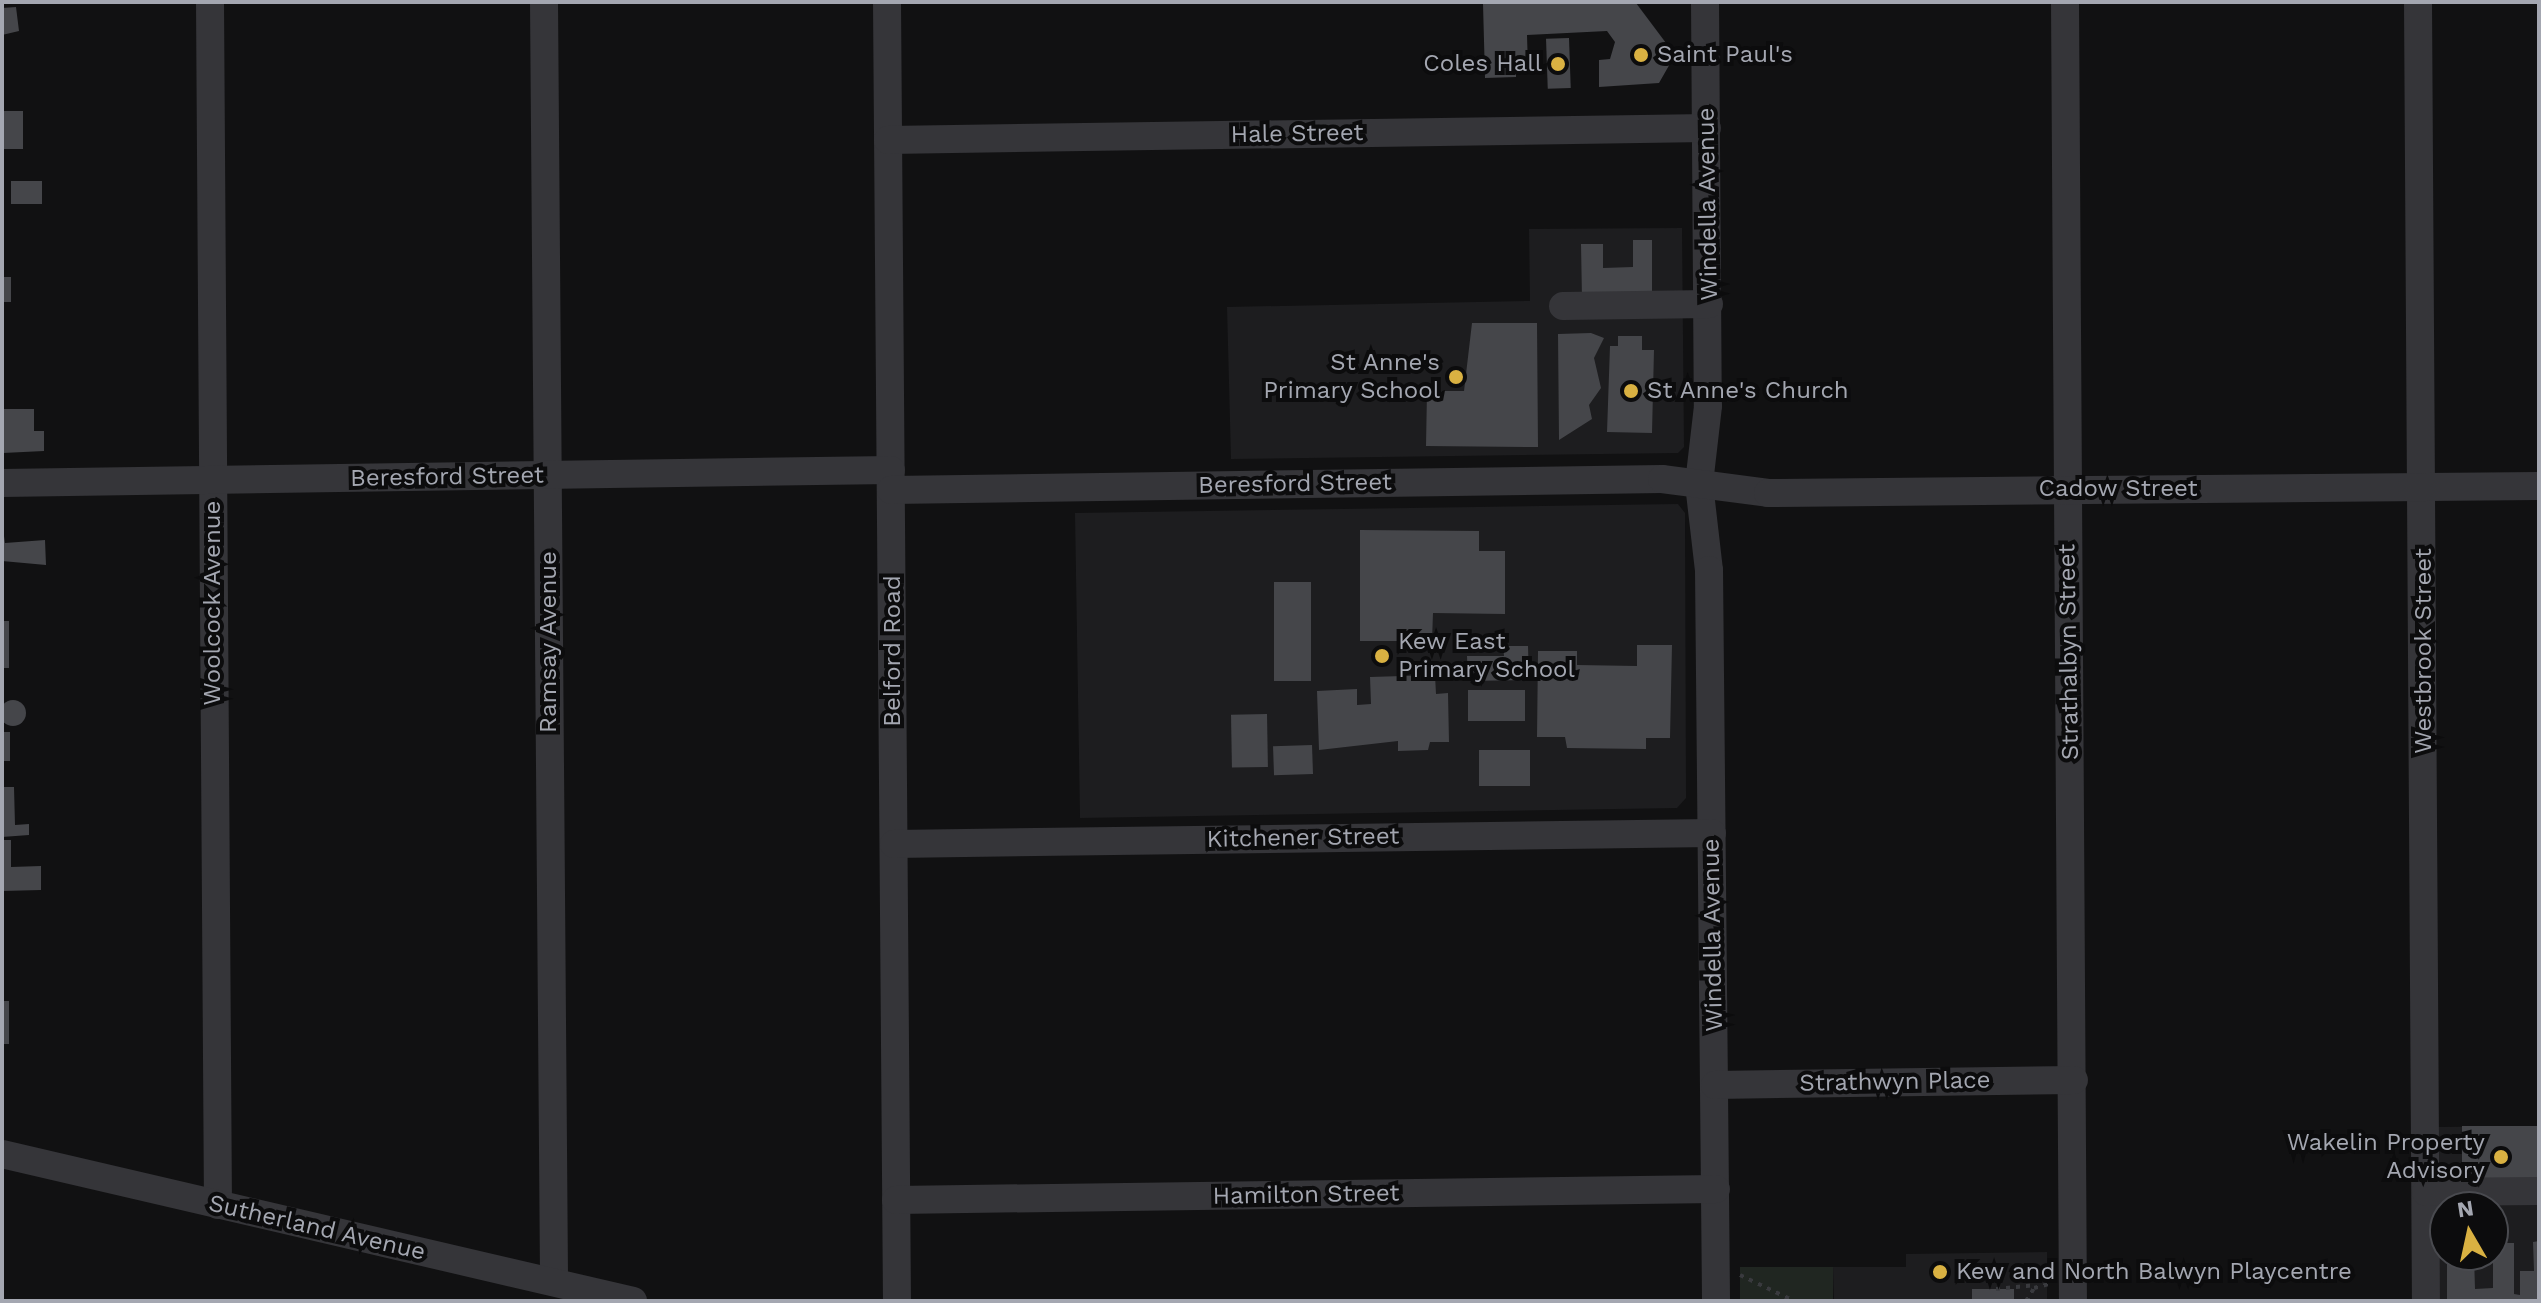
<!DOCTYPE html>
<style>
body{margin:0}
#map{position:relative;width:2541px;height:1303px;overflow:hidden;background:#111112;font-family:"Work Sans",sans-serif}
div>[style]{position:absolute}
.built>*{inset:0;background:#1d1d1f}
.green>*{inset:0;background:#202621;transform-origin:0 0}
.building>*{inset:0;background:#45464a;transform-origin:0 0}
.round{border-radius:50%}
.path>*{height:4px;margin-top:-2px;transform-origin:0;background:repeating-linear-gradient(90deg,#393a3e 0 4px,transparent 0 10px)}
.minor>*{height:28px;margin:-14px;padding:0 14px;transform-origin:14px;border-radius:14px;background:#353539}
.dots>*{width:22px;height:22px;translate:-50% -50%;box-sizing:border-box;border:4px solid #0c0c0d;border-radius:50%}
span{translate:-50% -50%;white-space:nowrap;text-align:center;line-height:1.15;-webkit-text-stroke:8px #0c0c0d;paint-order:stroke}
.poi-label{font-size:24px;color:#a4a7b1}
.left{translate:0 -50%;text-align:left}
.right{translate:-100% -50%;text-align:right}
.street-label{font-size:24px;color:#a4a7b1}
.frame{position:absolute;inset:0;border:4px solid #a4a7b1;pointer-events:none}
.north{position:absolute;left:2429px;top:1191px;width:80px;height:80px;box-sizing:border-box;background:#0c0c0d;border:2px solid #494a4f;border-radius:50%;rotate:351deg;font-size:22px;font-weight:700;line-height:32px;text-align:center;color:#a4a7b1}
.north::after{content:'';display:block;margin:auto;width:28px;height:36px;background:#d9b142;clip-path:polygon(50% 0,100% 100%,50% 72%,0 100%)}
</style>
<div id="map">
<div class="built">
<i style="clip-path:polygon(1682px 228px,1684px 447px,1678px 453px,1231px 459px,1227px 307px,1530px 301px,1529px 229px)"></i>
<i style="clip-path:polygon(1678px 504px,1685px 513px,1686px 798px,1677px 808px,1080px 818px,1075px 513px)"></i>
<i style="clip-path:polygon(evenodd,2539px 1126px,2539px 1301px,2437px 1301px,2438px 1127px,2539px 1126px,2445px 1207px,2493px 1207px,2493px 1255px,2445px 1255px,2445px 1207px)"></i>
<i style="clip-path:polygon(2047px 1252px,2047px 1301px,1834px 1301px,1833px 1267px,1906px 1267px,1906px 1254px)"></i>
</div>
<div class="green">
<i style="left:1740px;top:1267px;width:93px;height:34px"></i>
</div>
<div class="building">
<i style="clip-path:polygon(1636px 3px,1675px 55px,1659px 83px,1599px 87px,1599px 60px,1610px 59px,1615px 42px,1607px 31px,1527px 35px,1528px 68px,1516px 69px,1516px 77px,1485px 78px,1483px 4px)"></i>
<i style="clip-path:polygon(16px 7px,19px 31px,2px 35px,2px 8px)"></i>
<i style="left:1569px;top:38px;width:50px;height:23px;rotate:88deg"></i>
<i style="left:2px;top:111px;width:21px;height:38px"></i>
<i style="left:11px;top:181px;width:31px;height:23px"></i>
<i style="clip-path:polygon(1633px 240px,1652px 240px,1652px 298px,1582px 299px,1581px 244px,1603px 244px,1603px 268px,1633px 267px)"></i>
<i style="left:2px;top:277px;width:9px;height:25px"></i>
<i style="clip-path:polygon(1472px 323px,1537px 323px,1538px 447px,1426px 446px,1427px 391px,1464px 391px)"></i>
<i style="clip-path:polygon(1591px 333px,1604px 338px,1594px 358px,1601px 388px,1589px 405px,1592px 419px,1559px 440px,1558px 334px)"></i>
<i style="clip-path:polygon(1618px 336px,1642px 336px,1642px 350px,1654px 350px,1652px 433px,1607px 432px,1610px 346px,1618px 346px)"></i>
<i style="clip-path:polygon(3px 409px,34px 409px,34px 431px,44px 431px,44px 451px,3px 453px)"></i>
<i style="clip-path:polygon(2px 522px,5px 543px,45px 540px,46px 565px,2px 561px)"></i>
<i style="clip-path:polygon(1360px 530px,1479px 531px,1479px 551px,1505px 551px,1505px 614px,1433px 613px,1432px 641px,1360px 641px)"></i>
<i style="left:1274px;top:582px;width:37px;height:99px"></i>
<i style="left:2px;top:621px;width:7px;height:47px"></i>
<i style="clip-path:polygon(1637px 645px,1672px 645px,1670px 738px,1646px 738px,1646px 749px,1567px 748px,1565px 737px,1537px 737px,1538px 651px,1577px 651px,1577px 665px,1637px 666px)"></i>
<i style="clip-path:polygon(1503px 646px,1528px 646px,1529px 680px,1468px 681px,1467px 656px,1504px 656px)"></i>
<i style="clip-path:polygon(1435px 675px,1436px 694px,1448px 693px,1449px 742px,1430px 742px,1428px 750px,1398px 751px,1398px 741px,1319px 750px,1317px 691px,1357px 689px,1357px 705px,1371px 704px,1370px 677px)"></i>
<i style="left:1525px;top:690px;width:31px;height:57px;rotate:90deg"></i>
<i class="round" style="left:0;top:700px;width:26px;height:26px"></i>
<i style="left:1267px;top:714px;width:53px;height:36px;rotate:89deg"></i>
<i style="left:2px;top:732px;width:8px;height:29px"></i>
<i style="left:1312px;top:745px;width:29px;height:39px;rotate:88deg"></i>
<i style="left:1530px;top:750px;width:36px;height:51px;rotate:90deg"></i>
<i style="clip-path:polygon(2px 787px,14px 787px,15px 825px,29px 824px,29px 835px,2px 837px)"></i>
<i style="clip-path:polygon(2px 840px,11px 840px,11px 867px,41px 866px,41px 890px,2px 891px)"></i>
<i style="left:2px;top:1001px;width:7px;height:43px"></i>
<i style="left:2539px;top:1126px;width:61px;height:77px;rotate:90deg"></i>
<i style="clip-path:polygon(2539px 1241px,2539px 1301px,2447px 1301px,2447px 1255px,2474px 1255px,2475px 1289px,2493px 1288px,2493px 1243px,2514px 1243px,2514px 1294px,2520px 1295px,2520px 1271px,2534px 1271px,2533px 1242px)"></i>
<i style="left:1972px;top:1289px;width:42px;height:12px"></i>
</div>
<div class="path">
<i style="left:1740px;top:1275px;width:60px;rotate:25.7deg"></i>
<i style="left:1996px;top:1289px;width:40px;rotate:-5.7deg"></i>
<i style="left:2026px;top:1301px;width:15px;rotate:-58deg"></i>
<i style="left:2034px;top:1288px;width:16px;rotate:-15deg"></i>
</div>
<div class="minor">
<i style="left:210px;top:2px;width:1203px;rotate:89.62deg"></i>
<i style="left:544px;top:2px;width:1280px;rotate:89.55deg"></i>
<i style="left:887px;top:2px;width:1299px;rotate:89.56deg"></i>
<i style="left:1705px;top:2px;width:404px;rotate:89.6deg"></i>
<i style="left:1708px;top:406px;width:79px;rotate:96.6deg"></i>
<i style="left:1699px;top:484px;width:87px;rotate:83.4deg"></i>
<i style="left:1709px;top:570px;width:731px;rotate:89.45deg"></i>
<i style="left:2065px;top:2px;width:1299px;rotate:89.65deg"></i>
<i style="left:2418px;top:2px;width:1299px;rotate:89.65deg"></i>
<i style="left:888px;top:140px;width:819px;rotate:-0.84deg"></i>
<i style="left:1563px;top:306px;width:146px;rotate:-0.8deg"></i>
<i style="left:2px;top:483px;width:889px;rotate:-0.84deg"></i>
<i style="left:891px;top:490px;width:771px;rotate:-0.82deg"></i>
<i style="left:1662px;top:479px;width:107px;rotate:7.5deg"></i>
<i style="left:1768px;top:493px;width:771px;rotate:-0.52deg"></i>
<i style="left:894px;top:844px;width:818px;rotate:-0.77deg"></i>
<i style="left:1715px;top:1085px;width:359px;rotate:-0.8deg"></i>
<i style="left:2px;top:1154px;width:648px;rotate:13.11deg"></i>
<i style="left:2426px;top:1192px;width:113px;rotate:-0.5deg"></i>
<i style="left:896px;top:1200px;width:820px;rotate:-0.77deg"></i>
</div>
<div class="dots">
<i style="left:1641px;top:55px;background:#d9b142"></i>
<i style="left:1558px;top:64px;background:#d9b142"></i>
<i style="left:1456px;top:377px;background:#d9b142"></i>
<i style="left:1631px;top:391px;background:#d9b142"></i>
<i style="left:1382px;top:656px;background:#d9b142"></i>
<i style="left:2501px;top:1157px;background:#d9b142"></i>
<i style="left:1940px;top:1272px;background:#d9b142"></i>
</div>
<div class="poi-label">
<span class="left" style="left:1657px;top:55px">Saint Paul's</span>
<span class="right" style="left:1542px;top:64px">Coles Hall</span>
<span class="right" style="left:1440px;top:377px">St Anne's<br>Primary School</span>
<span class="left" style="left:1647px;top:391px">St Anne's Church</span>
<span class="left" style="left:1398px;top:656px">Kew East<br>Primary School</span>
<span class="right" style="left:2485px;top:1157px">Wakelin Property<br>Advisory</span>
<span class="left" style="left:1956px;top:1272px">Kew and North Balwyn Playcentre</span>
</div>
<div class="street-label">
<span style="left:1297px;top:134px;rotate:-1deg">Hale Street</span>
<span style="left:1708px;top:204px;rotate:-91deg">Windella Avenue</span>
<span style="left:447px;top:477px;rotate:-1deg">Beresford Street</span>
<span style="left:1295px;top:484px;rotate:-1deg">Beresford Street</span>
<span style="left:2118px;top:489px">Cadow Street</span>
<span style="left:213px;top:603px;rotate:-90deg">Woolcock Avenue</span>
<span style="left:549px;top:642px;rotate:-90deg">Ramsay Avenue</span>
<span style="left:893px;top:651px;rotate:-90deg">Belford Road</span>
<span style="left:2424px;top:651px;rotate:-90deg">Westbrook Street</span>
<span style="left:2069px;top:652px;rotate:-91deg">Strathalbyn Street</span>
<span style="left:1303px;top:838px;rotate:-1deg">Kitchener Street</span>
<span style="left:1713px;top:935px;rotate:-91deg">Windella Avenue</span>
<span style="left:1895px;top:1082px;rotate:-1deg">Strathwyn Place</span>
<span style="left:1306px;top:1195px;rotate:-1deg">Hamilton Street</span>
<span style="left:317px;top:1228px;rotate:13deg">Sutherland Avenue</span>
</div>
<div class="frame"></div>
<div class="north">N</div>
</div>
